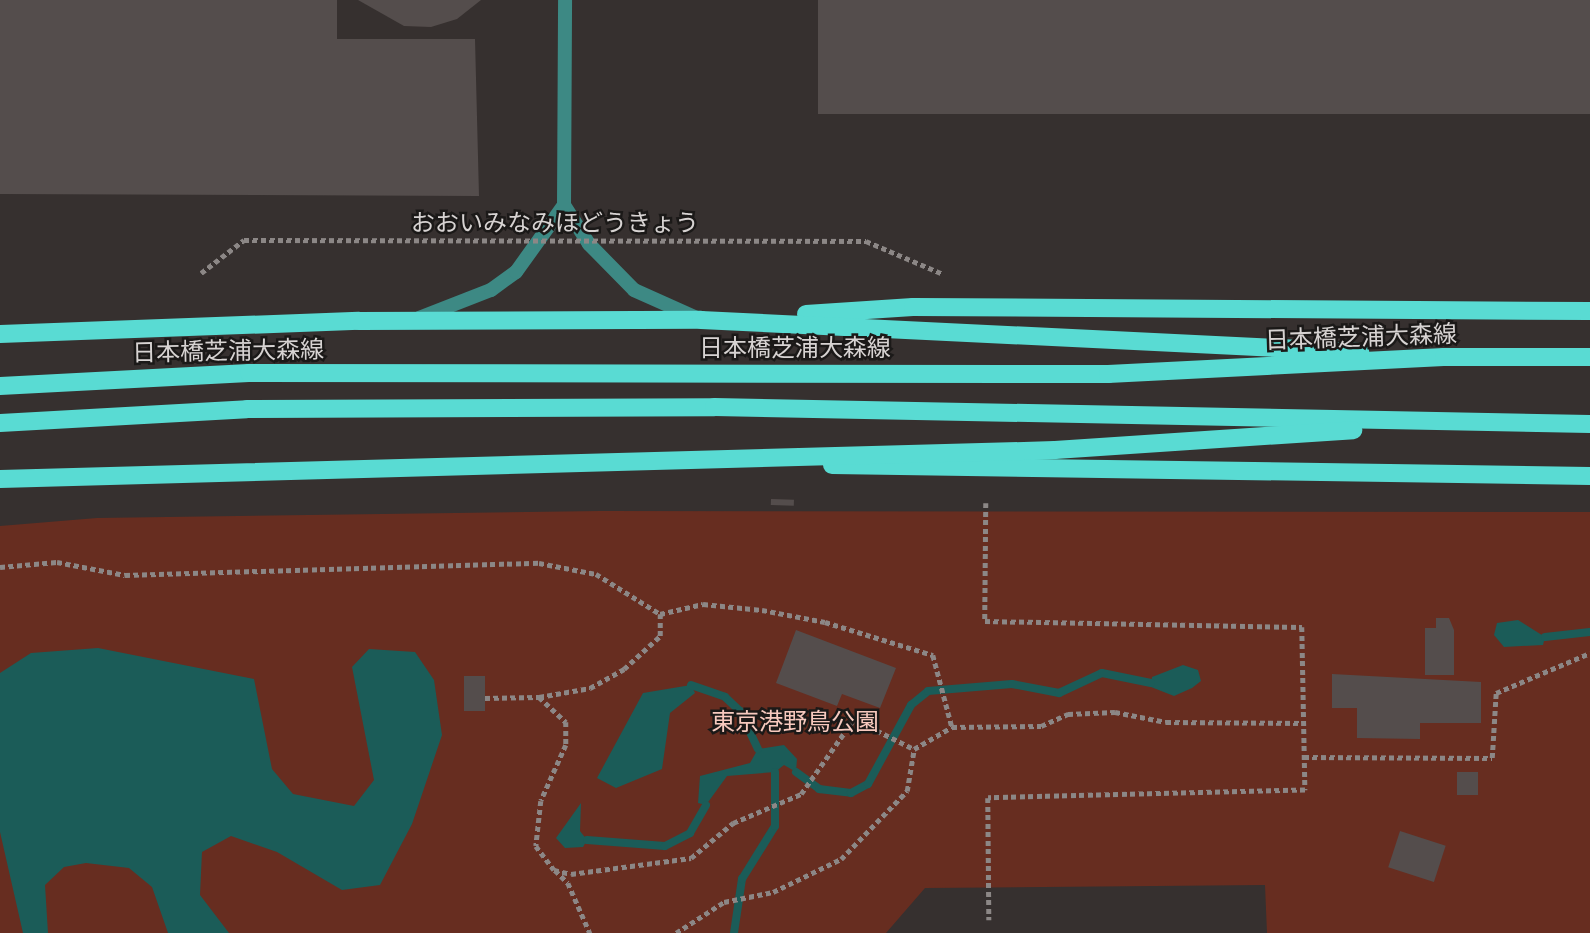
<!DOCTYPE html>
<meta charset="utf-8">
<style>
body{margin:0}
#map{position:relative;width:1590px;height:933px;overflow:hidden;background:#36302f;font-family:"DM Sans","Noto Sans JP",sans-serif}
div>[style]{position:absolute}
.green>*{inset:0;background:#672d20}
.water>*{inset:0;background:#1b5c58}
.stream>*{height:8px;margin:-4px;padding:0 4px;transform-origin:4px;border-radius:4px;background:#1b5c58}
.building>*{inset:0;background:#544d4c;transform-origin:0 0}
.path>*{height:4.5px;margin-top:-2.25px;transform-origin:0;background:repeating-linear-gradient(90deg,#8c8786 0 5px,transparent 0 8.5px)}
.lane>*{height:14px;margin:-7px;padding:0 7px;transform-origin:7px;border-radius:7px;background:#3d8984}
.primary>*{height:18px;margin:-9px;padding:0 9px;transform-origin:9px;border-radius:9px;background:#59dbd3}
.path-bridge>*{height:4.5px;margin-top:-2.25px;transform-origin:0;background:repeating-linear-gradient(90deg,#8c8786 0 5px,transparent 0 8.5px)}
span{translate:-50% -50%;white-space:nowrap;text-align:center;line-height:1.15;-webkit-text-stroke:5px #1b1918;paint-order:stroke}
.street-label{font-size:24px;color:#d7d3d2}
.park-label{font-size:24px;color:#f7c9be}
</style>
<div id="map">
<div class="green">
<i style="clip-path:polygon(601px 511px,1590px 512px,1590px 933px,1267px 933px,1265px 885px,925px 888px,886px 933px,0 933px,0 526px,97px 518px)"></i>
</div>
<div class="water">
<i style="clip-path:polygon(1518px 620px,1545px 637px,1543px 645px,1504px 647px,1494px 635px,1497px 623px)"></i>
<i style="clip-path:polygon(98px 648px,254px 679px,272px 769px,293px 794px,354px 806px,374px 780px,352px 667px,369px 649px,415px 652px,434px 680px,442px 735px,412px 824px,380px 885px,342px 890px,277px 852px,231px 836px,202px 852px,200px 895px,229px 933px,168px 933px,152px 887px,129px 868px,86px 863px,64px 867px,45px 885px,48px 933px,23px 933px,0 832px,0 673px,31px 653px)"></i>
<i style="clip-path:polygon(1183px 665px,1198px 670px,1201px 681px,1192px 688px,1174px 696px,1151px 687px,1152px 677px)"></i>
<i style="clip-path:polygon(691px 685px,695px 693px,670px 713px,662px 769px,616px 788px,597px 778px,643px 693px)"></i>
<i style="clip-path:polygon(784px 745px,797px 759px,796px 772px,784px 765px,775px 772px,727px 776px,706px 805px,698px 803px,700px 776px,750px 763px,758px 749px)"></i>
<i style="clip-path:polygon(581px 803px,580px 831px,587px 840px,583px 847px,565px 848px,556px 838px)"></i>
</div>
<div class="stream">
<i style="left:1545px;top:637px;width:45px;rotate:-6.3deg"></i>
<i style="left:691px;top:685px;width:36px;rotate:19deg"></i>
<i style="left:725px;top:697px;width:21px;rotate:43deg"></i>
<i style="left:740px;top:711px;width:42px;rotate:64.7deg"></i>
<i style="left:796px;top:772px;width:29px;rotate:36deg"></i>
<i style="left:819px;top:789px;width:32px;rotate:7deg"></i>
<i style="left:851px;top:793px;width:19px;rotate:-28deg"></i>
<i style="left:868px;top:784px;width:90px;rotate:-61.4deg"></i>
<i style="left:911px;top:705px;width:22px;rotate:-39deg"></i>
<i style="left:928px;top:691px;width:84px;rotate:-4.8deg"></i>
<i style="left:1012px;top:684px;width:48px;rotate:10.8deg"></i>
<i style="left:1059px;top:693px;width:47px;rotate:-24.9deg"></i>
<i style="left:1102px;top:673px;width:50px;rotate:11.5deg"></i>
<i style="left:587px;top:840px;width:78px;rotate:4.4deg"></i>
<i style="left:665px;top:846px;width:28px;rotate:-27deg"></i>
<i style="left:690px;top:833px;width:32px;rotate:-60deg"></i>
<i style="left:734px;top:933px;width:55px;rotate:-81.6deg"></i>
<i style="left:742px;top:879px;width:62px;rotate:-58.1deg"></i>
<i style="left:775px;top:826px;width:54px;rotate:-90deg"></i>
</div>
<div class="building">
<i style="clip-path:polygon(0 0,337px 0,337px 39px,475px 39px,479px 196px,0 194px)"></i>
<i style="clip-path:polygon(358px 0,481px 0,457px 19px,431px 27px,404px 26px)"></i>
<i style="left:818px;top:0;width:772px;height:114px"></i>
<i style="left:771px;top:499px;width:23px;height:6px;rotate:2deg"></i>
<i style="clip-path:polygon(1436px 618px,1449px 618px,1454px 630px,1454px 675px,1425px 675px,1425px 628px,1436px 628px)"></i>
<i style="clip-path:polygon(796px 630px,896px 668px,880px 708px,842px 694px,837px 706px,776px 683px)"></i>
<i style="clip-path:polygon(1332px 674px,1481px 682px,1481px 723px,1420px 723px,1420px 739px,1357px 738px,1357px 708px,1332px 708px)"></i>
<i style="left:464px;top:676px;width:21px;height:35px"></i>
<i style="left:1478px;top:772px;width:23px;height:21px;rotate:90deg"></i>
<i style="left:1400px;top:831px;width:48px;height:38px;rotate:18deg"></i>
</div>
<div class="path">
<i style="left:866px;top:241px;width:84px;rotate:23.2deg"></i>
<i style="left:201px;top:273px;width:54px;rotate:-37.5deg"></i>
<i style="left:986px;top:503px;width:118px;rotate:90.5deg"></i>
<i style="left:985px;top:621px;width:317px;rotate:1.1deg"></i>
<i style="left:1302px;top:627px;width:163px;rotate:88.9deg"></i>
<i style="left:1305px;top:790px;width:317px;rotate:178.6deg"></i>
<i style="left:988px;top:798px;width:122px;rotate:89.5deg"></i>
<i style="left:0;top:567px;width:57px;rotate:-5deg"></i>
<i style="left:57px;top:562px;width:69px;rotate:10.8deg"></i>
<i style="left:125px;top:575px;width:414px;rotate:-1.7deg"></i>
<i style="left:539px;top:563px;width:58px;rotate:10.9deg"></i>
<i style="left:596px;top:574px;width:75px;rotate:32deg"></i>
<i style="left:660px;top:614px;width:44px;rotate:-13.1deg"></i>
<i style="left:703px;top:604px;width:59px;rotate:5.8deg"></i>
<i style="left:762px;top:610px;width:64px;rotate:10.8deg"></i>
<i style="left:825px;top:622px;width:113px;rotate:17deg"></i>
<i style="left:933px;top:655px;width:74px;rotate:75.2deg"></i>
<i style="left:952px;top:727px;width:89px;rotate:-0.6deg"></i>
<i style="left:1041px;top:726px;width:30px;rotate:-24deg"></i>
<i style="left:1068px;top:714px;width:47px;rotate:-2.4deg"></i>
<i style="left:1115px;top:712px;width:52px;rotate:11.1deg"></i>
<i style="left:1166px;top:722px;width:137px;rotate:0.4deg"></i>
<i style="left:539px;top:697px;width:52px;rotate:-10deg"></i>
<i style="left:590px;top:688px;width:39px;rotate:-29deg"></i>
<i style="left:624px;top:669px;width:49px;rotate:-42.5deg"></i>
<i style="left:660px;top:636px;width:22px;rotate:-90deg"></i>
<i style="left:485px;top:698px;width:54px;rotate:-1.1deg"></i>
<i style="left:539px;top:697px;width:37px;rotate:43deg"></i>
<i style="left:566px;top:722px;width:23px;rotate:90deg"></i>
<i style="left:566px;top:745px;width:61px;rotate:114.1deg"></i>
<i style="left:541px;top:801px;width:45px;rotate:96.3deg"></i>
<i style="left:536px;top:846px;width:30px;rotate:53deg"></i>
<i style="left:554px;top:870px;width:17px;rotate:13deg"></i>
<i style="left:571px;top:874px;width:121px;rotate:-7.6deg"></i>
<i style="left:691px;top:858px;width:55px;rotate:-39.8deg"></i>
<i style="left:733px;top:823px;width:74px;rotate:-23.1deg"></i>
<i style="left:801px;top:794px;width:92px;rotate:-54.8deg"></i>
<i style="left:854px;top:719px;width:67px;rotate:26.6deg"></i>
<i style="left:1304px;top:757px;width:188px;rotate:0.3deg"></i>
<i style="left:1492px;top:758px;width:65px;rotate:-86.5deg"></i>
<i style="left:1496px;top:693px;width:102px;rotate:-23.1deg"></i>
<i style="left:555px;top:870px;width:18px;rotate:45deg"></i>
<i style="left:568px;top:883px;width:55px;rotate:66.3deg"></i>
<i style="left:676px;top:933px;width:57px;rotate:-32.9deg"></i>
<i style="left:724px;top:902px;width:50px;rotate:-11.5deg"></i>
<i style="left:773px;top:892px;width:76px;rotate:-25.9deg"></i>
<i style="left:841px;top:859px;width:95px;rotate:-45.9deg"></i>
<i style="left:907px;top:791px;width:43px;rotate:-80.5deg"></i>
<i style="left:914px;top:749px;width:44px;rotate:-30.1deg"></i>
</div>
<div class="lane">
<i style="left:564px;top:205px;width:46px;rotate:57.3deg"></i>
<i style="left:589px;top:244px;width:64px;rotate:45.6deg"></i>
<i style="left:634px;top:290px;width:69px;rotate:24deg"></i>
<i style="left:419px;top:318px;width:77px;rotate:-21.3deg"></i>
<i style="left:491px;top:290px;width:31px;rotate:-36deg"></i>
<i style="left:516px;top:272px;width:82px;rotate:-54.4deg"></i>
<i style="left:564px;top:205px;width:205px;rotate:-89.7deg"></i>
</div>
<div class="primary">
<i style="left:806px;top:314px;width:107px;rotate:-3.7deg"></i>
<i style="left:913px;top:307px;width:677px;rotate:0.34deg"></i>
<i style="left:0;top:334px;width:359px;rotate:-2.1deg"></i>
<i style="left:359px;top:321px;width:342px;rotate:-0.2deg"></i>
<i style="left:701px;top:320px;width:660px;rotate:2.78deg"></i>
<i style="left:0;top:386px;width:249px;rotate:-3deg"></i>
<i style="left:249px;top:373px;width:859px;rotate:0.07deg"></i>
<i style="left:1108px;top:374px;width:336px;rotate:-2.9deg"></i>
<i style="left:1444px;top:357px;width:146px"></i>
<i style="left:0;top:423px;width:247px;rotate:-3.2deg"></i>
<i style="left:247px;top:409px;width:467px;rotate:-0.2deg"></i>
<i style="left:714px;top:407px;width:876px;rotate:1.11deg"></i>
<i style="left:832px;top:465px;width:758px;rotate:0.83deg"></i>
<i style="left:0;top:479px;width:1055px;rotate:-1.57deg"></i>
<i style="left:1055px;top:450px;width:299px;rotate:-3.8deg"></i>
</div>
<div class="path-bridge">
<i style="left:244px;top:240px;width:622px;rotate:0.09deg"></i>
</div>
<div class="street-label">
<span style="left:555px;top:223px">おおいみなみほどうきょう</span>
<span style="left:1361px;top:337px;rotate:-2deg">日本橋芝浦大森線</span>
<span style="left:795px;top:348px">日本橋芝浦大森線</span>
<span style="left:228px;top:351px;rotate:-1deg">日本橋芝浦大森線</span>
</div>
<div class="park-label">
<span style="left:795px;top:722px">東京港野鳥公園</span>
</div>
</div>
